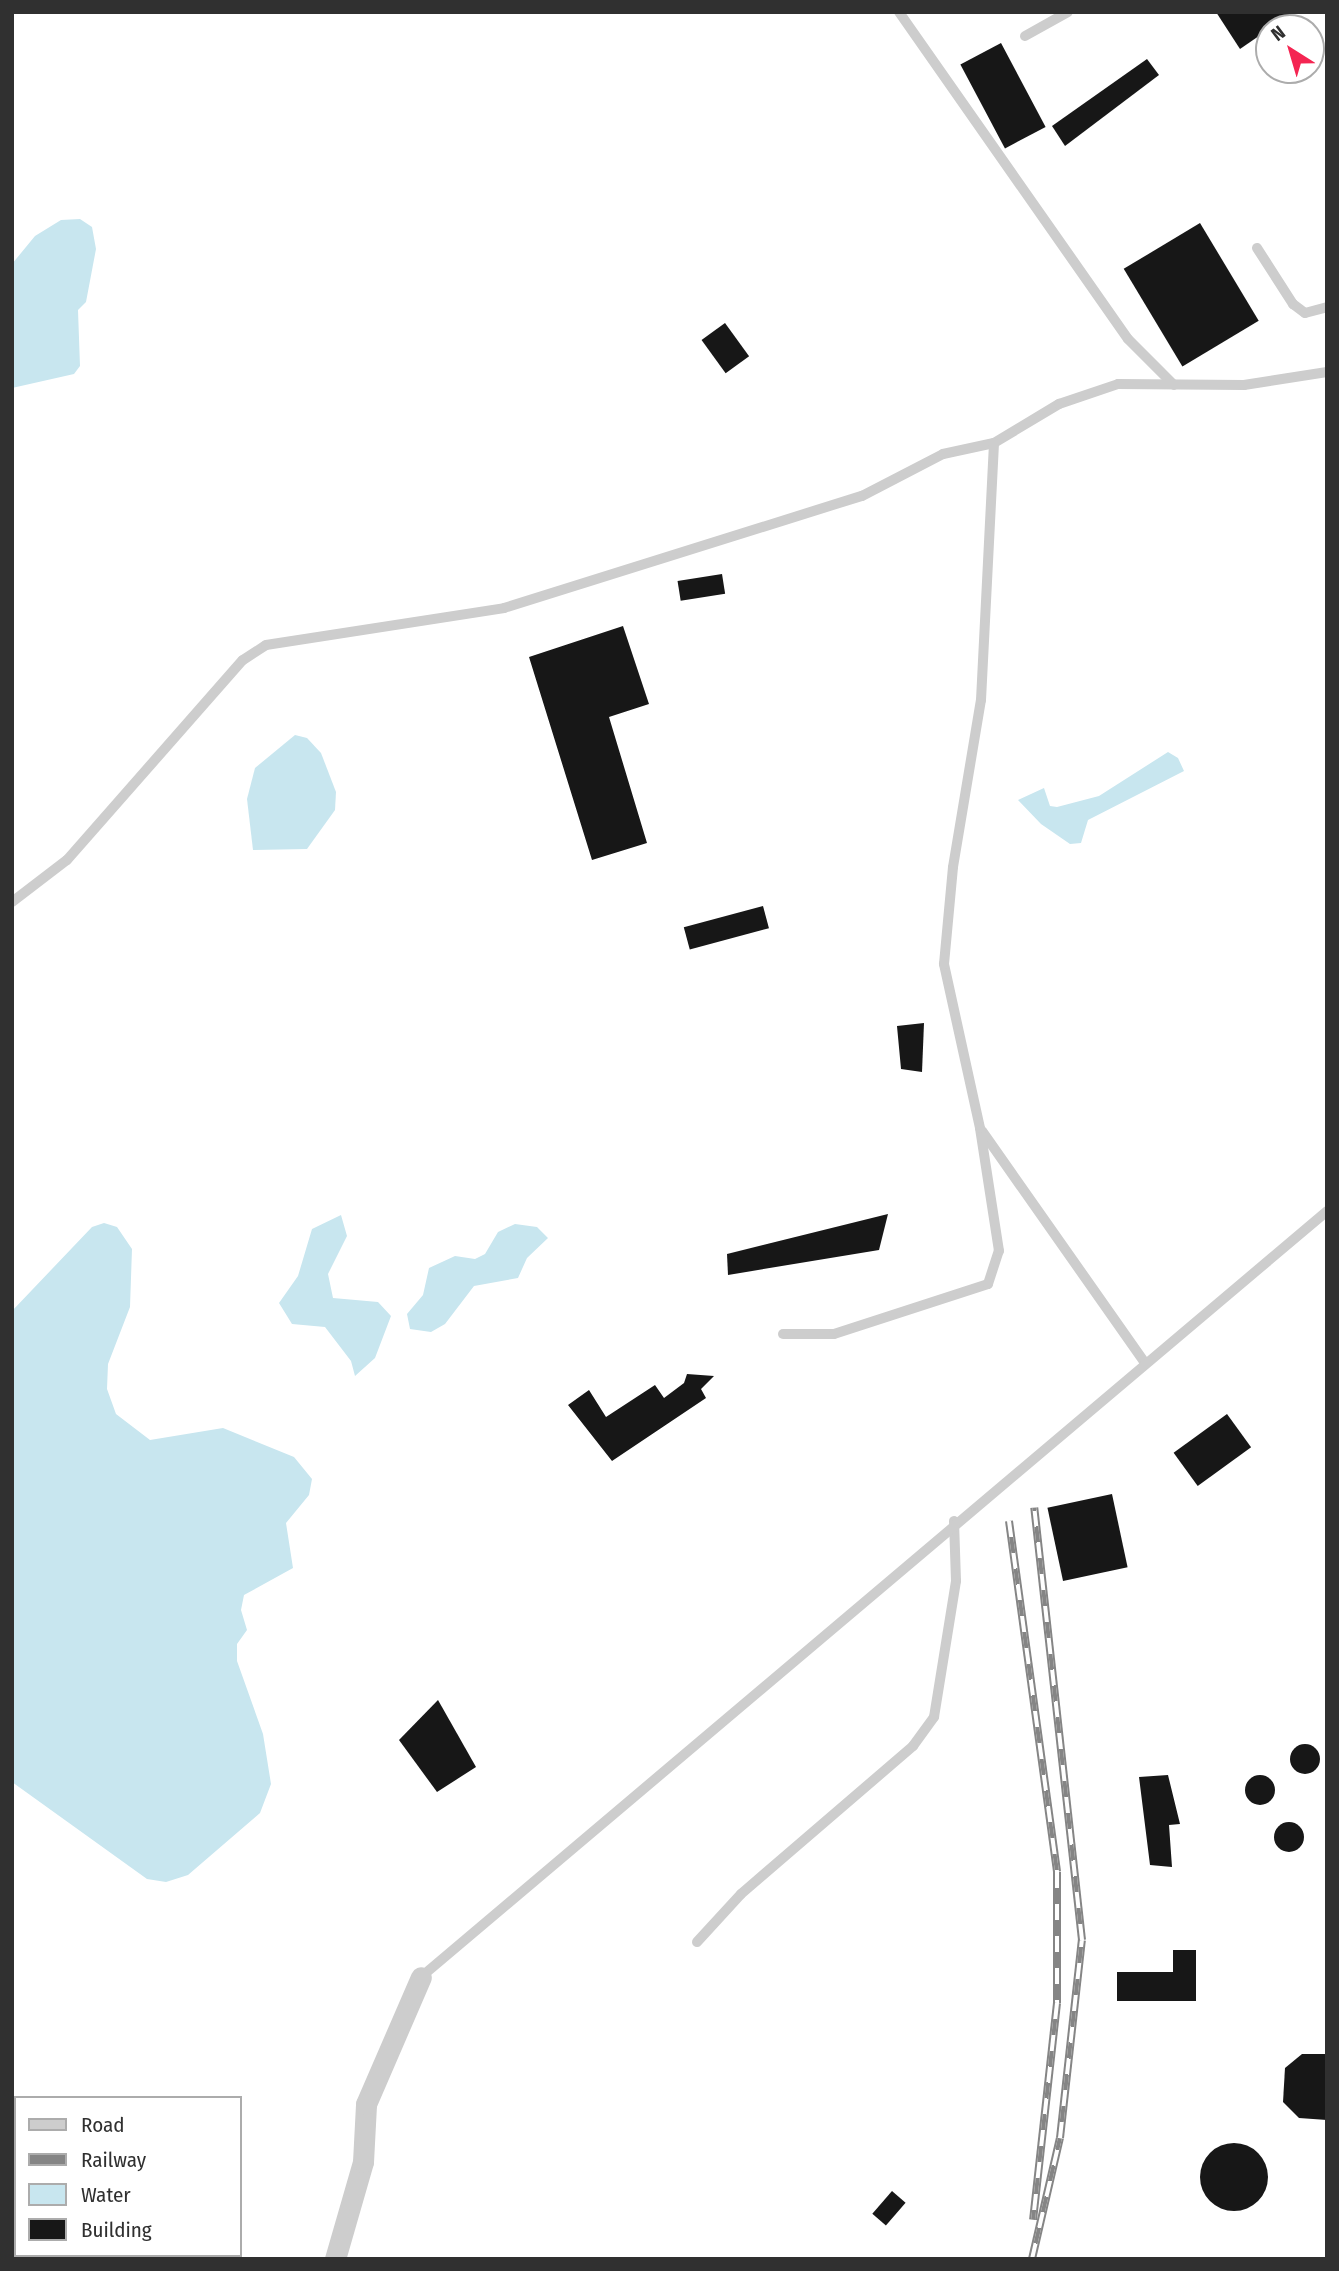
<!DOCTYPE html>
<style>
body{margin:0}
#map{position:relative;width:1339px;height:2271px;overflow:hidden;background:#fff;font-family:"Fira Sans Condensed",sans-serif}
div>[style]{position:absolute}
.water>*{inset:0;background:#c8e6ef}
.building>*{inset:0;background:#171717;transform-origin:0 0}
.round{border-radius:50%}
.service>*{height:10px;margin:-5px;padding:0 5px;transform-origin:5px;border-radius:5px;background:#cdcdcd}
.minor>*{height:21px;margin:-10.5px;padding:0 10.5px;transform-origin:10.5px;border-radius:10.5px;background:#cdcdcd}
.rail>*{height:8px;margin-top:-4px;transform-origin:0;background:repeating-linear-gradient(90deg,#fff 0 16px,#858585 0 32px);box-sizing:border-box;border-block:2px solid #858585}
span{translate:-50% -50%;white-space:nowrap;text-align:center;line-height:1.15;-webkit-text-stroke:7px #fff;paint-order:stroke}
.frame{position:absolute;inset:0;border:14px solid #303030;pointer-events:none}
.legend{position:absolute;left:14px;top:2096px;width:228px;height:161px;box-sizing:border-box;background:#fff;border:2px solid #acacac;margin:0;padding:9px 12px;list-style:none;font-size:21px;color:#303030}
.legend li{display:flex;align-items:center;gap:14px;height:35px}
.legend b{width:35px;border:2px solid #acacac}
.north{position:absolute;left:1255px;top:14px;width:70px;height:70px;box-sizing:border-box;background:#fff;border:2px solid #acacac;border-radius:50%;rotate:323deg;font-size:19px;font-weight:700;line-height:28px;text-align:center;color:#303030}
.north::after{content:'';display:block;margin:auto;width:24px;height:32px;background:#f42552;clip-path:polygon(50% 0,100% 100%,50% 72%,0 100%)}
</style>
<div id="map">
<div class="water">
<i style="clip-path:polygon(80px 219px,92px 227px,96px 249px,86px 302px,78px 310px,80px 366px,74px 374px,12px 388px,12px 264px,35px 236px,61px 220px)"></i>
<i style="clip-path:polygon(295px 735px,307px 738px,321px 753px,336px 792px,335px 810px,307px 849px,253px 850px,247px 799px,255px 768px)"></i>
<i style="clip-path:polygon(1168px 752px,1178px 758px,1184px 771px,1088px 820px,1081px 843px,1070px 844px,1041px 824px,1018px 800px,1044px 788px,1050px 806px,1057px 807px,1099px 796px)"></i>
<i style="clip-path:polygon(341px 1215px,347px 1236px,328px 1274px,333px 1298px,378px 1302px,391px 1316px,375px 1358px,355px 1376px,351px 1361px,325px 1327px,292px 1324px,279px 1303px,298px 1276px,312px 1229px)"></i>
<i style="clip-path:polygon(104px 1223px,117px 1227px,132px 1249px,130px 1307px,108px 1364px,107px 1389px,116px 1414px,150px 1440px,223px 1428px,294px 1457px,312px 1479px,309px 1495px,286px 1523px,293px 1568px,244px 1595px,241px 1610px,247px 1630px,237px 1644px,237px 1661px,263px 1734px,271px 1784px,260px 1813px,188px 1875px,166px 1882px,147px 1879px,12px 1782px,12px 1311px,92px 1227px)"></i>
<i style="clip-path:polygon(515px 1224px,537px 1227px,548px 1238px,527px 1258px,518px 1278px,474px 1286px,445px 1324px,431px 1332px,410px 1329px,407px 1314px,423px 1295px,429px 1268px,455px 1256px,475px 1259px,485px 1254px,498px 1232px)"></i>
</div>
<div class="building">
<i style="clip-path:polygon(1216px 12px,1294px 12px,1240px 49px)"></i>
<i style="left:1001px;top:43px;width:95px;height:46px;rotate:62deg"></i>
<i style="clip-path:polygon(1147px 59px,1159px 75px,1065px 146px,1052px 126px)"></i>
<i style="left:1200px;top:223px;width:114px;height:89px;rotate:59deg"></i>
<i style="left:725px;top:323px;width:41px;height:29px;rotate:54deg"></i>
<i style="left:722px;top:574px;width:20px;height:45px;rotate:81deg"></i>
<i style="clip-path:polygon(623px 626px,649px 704px,609px 717px,647px 843px,592px 860px,529px 657px)"></i>
<i style="left:763px;top:906px;width:23px;height:82px;rotate:75deg"></i>
<i style="clip-path:polygon(924px 1023px,922px 1072px,901px 1069px,897px 1026px)"></i>
<i style="clip-path:polygon(888px 1214px,879px 1250px,728px 1275px,727px 1254px)"></i>
<i style="clip-path:polygon(687px 1374px,714px 1376px,701px 1389px,706px 1398px,612px 1461px,568px 1405px,589px 1390px,606px 1417px,655px 1385px,664px 1398px,684px 1383px)"></i>
<i style="left:1227px;top:1414px;width:41px;height:66px;rotate:54deg"></i>
<i style="left:1112px;top:1494px;width:75px;height:66px;rotate:78deg"></i>
<i style="clip-path:polygon(438px 1700px,476px 1767px,437px 1792px,399px 1740px)"></i>
<i class="round" style="left:1290px;top:1744px;width:30px;height:30px"></i>
<i class="round" style="left:1245px;top:1775px;width:30px;height:30px"></i>
<i style="clip-path:polygon(1168px 1775px,1180px 1824px,1169px 1825px,1172px 1867px,1150px 1865px,1139px 1777px)"></i>
<i class="round" style="left:1274px;top:1822px;width:30px;height:30px"></i>
<i style="clip-path:polygon(1173px 1950px,1196px 1950px,1196px 2001px,1117px 2001px,1117px 1972px,1173px 1972px)"></i>
<i style="clip-path:polygon(1302px 2054px,1327px 2054px,1327px 2120px,1299px 2118px,1283px 2102px,1285px 2068px)"></i>
<i class="round" style="left:1200px;top:2143px;width:68px;height:68px"></i>
<i style="left:892px;top:2191px;width:18px;height:30px;rotate:41deg"></i>
</div>
<div class="service">
<i style="left:899px;top:12px;width:399px;rotate:55deg"></i>
<i style="left:1128px;top:339px;width:65px;rotate:45deg"></i>
<i style="left:1025px;top:36px;width:49px;rotate:-29.2deg"></i>
<i style="left:1257px;top:248px;width:67px;rotate:57.3deg"></i>
<i style="left:1293px;top:304px;width:15px;rotate:37deg"></i>
<i style="left:1305px;top:313px;width:23px;rotate:-15deg"></i>
<i style="left:12px;top:902px;width:69px;rotate:-37.4deg"></i>
<i style="left:67px;top:860px;width:266px;rotate:-48.7deg"></i>
<i style="left:243px;top:660px;width:27px;rotate:-33deg"></i>
<i style="left:266px;top:645px;width:241px;rotate:-8.8deg"></i>
<i style="left:504px;top:608px;width:375px;rotate:-17.4deg"></i>
<i style="left:862px;top:496px;width:91px;rotate:-27.4deg"></i>
<i style="left:943px;top:454px;width:52px;rotate:-12.2deg"></i>
<i style="left:994px;top:443px;width:76px;rotate:-31deg"></i>
<i style="left:1059px;top:404px;width:62px;rotate:-18.7deg"></i>
<i style="left:1118px;top:384px;width:126px;rotate:0.5deg"></i>
<i style="left:1244px;top:385px;width:84px;rotate:-8.9deg"></i>
<i style="left:982px;top:1131px;width:284px;rotate:54.9deg"></i>
<i style="left:783px;top:1334px;width:51px"></i>
<i style="left:834px;top:1334px;width:162px;rotate:-18deg"></i>
<i style="left:988px;top:1284px;width:35px;rotate:-72deg"></i>
<i style="left:999px;top:1251px;width:124px;rotate:-98.8deg"></i>
<i style="left:980px;top:1128px;width:168px;rotate:-102.4deg"></i>
<i style="left:944px;top:964px;width:97px;rotate:-84.7deg"></i>
<i style="left:953px;top:867px;width:169px;rotate:-80.5deg"></i>
<i style="left:981px;top:700px;width:257px;rotate:-87.1deg"></i>
<i style="left:697px;top:1942px;width:65px;rotate:-47.5deg"></i>
<i style="left:741px;top:1894px;width:227px;rotate:-40.7deg"></i>
<i style="left:913px;top:1746px;width:36px;rotate:-54deg"></i>
<i style="left:934px;top:1717px;width:138px;rotate:-80.8deg"></i>
<i style="left:956px;top:1581px;width:60px;rotate:-91.9deg"></i>
<i style="left:421px;top:1977px;width:1186px;rotate:-40.21deg"></i>
</div>
<div class="minor">
<i style="left:335px;top:2259px;width:101px;rotate:-73.9deg"></i>
<i style="left:363px;top:2162px;width:58px;rotate:-87deg"></i>
<i style="left:366px;top:2104px;width:138px;rotate:-66.6deg"></i>
</div>
<div class="rail">
<i style="left:1009px;top:1521px;width:354px;rotate:82.2deg"></i>
<i style="left:1057px;top:1872px;width:131px;rotate:90deg"></i>
<i style="left:1057px;top:2003px;width:218px;rotate:96.3deg"></i>
<i style="left:1032px;top:2259px;width:124px;rotate:-77deg"></i>
<i style="left:1060px;top:2138px;width:199px;rotate:-83.7deg"></i>
<i style="left:1082px;top:1940px;width:435px;rotate:-96.3deg"></i>
</div>
<div class="frame"></div>
<ul class="legend">
<li><b style="height:9px;background:#cdcdcd"></b>Road</li>
<li><b style="height:9px;background:#858585"></b>Railway</li>
<li><b style="height:19px;background:#c8e6ef"></b>Water</li>
<li><b style="height:19px;background:#171717"></b>Building</li>
</ul>
<div class="north">N</div>
</div>
